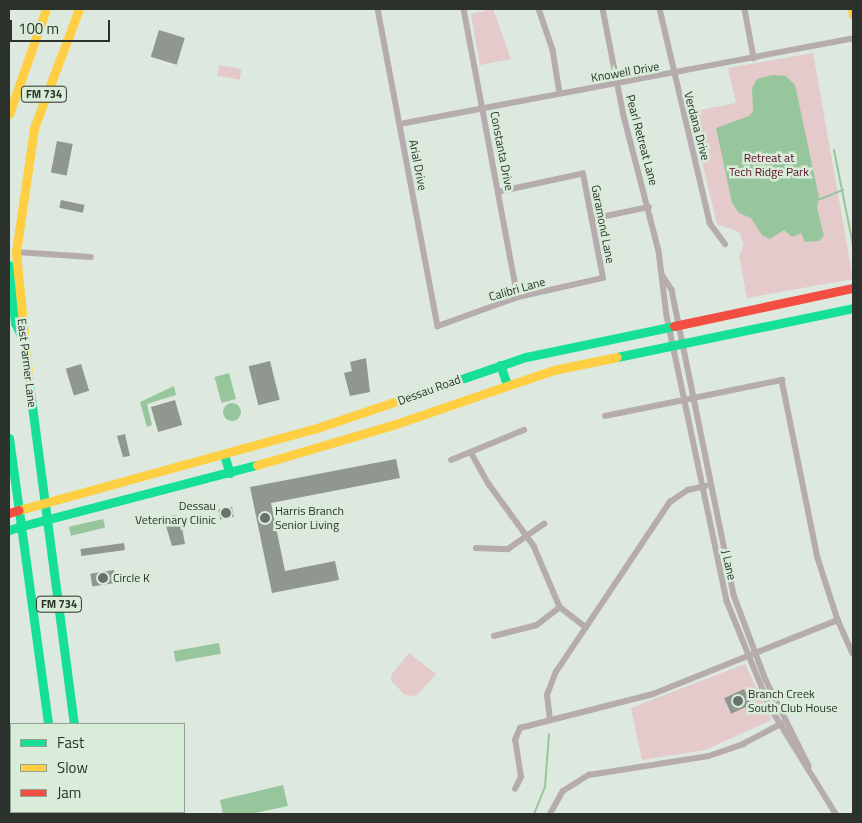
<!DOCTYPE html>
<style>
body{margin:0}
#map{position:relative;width:862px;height:823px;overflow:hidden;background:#dde8de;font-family:"Titillium Web",sans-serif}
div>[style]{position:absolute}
.green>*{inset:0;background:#e4cacb;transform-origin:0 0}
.water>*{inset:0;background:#97c69c;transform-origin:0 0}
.round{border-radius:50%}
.stream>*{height:2px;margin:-1px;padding:0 1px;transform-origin:1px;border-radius:1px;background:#97c69c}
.building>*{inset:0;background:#8f978f;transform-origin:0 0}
.street>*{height:5.5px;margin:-2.75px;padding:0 2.75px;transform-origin:2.75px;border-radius:2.75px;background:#b6acad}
.fast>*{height:9px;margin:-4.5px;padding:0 4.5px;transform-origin:4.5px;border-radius:4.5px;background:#16e098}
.slow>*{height:9px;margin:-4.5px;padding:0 4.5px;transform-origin:4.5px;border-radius:4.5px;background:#ffcf43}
.jam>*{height:9px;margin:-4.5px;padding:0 4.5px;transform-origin:4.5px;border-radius:4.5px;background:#f24e42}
.dots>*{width:14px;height:14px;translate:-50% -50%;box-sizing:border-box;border:2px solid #d9ecda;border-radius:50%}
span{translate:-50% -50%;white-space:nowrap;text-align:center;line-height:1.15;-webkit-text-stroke:5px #d9ecda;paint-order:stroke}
.shield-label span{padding:1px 4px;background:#d9ecda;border:1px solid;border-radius:4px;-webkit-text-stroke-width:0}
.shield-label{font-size:11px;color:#2b322b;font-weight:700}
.street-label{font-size:12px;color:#2b322b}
.park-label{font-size:12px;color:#590f28}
.poi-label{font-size:12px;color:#2b322b}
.right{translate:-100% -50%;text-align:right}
.left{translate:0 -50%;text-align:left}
.frame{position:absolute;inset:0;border:10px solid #2b322b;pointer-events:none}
.legend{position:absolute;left:10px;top:723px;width:175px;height:90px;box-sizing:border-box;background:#d9ecda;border:1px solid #93a294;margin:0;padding:6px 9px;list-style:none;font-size:15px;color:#2b322b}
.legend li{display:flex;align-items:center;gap:10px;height:25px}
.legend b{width:25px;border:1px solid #93a294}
.scale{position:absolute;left:10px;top:20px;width:100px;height:22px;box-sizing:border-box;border:2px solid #2b322b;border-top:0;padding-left:6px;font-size:15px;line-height:18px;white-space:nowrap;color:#2b322b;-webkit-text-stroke:4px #d9ecda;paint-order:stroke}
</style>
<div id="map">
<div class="green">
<i style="clip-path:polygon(493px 9px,511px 59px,480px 65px,471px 14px)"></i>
<i style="clip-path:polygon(813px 53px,853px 279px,747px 298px,739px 256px,744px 245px,739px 232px,717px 224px,690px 112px,736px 103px,728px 68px)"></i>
<i style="left:219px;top:65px;width:23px;height:11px;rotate:10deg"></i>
<i style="clip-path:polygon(409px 653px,436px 674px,416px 696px,405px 695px,391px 681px,391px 675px)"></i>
<i style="clip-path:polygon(745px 664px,772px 720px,705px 750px,642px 760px,631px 708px)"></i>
</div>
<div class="water">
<i style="clip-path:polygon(772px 75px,786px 76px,795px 85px,819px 197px,817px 207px,824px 236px,819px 241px,805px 242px,801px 233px,792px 237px,784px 230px,770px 239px,762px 235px,751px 218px,739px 213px,732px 203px,716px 128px,749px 116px,753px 111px,752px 88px,757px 79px)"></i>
<i style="left:229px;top:373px;width:27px;height:15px;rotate:75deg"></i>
<i style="clip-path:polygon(174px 386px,176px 395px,147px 404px,152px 425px,147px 427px,140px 402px)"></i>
<i class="round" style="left:223px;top:403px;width:18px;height:18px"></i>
<i style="left:103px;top:519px;width:9px;height:35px;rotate:77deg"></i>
<i style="left:219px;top:643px;width:11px;height:46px;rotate:80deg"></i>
<i style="clip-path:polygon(283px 785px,288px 806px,250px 814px,223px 814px,220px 800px)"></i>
</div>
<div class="stream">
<i style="left:834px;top:150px;width:97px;rotate:78.7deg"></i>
<i style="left:818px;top:200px;width:27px;rotate:-22deg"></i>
<i style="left:534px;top:814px;width:29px;rotate:-68deg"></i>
<i style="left:545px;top:787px;width:53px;rotate:-85.7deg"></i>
</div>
<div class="building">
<i style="left:159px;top:30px;width:27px;height:28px;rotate:17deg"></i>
<i style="left:57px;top:141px;width:16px;height:32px;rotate:11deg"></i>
<i style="left:61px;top:200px;width:24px;height:8px;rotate:12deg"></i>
<i style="clip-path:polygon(366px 358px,370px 392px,350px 396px,344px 373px,352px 371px,350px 362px)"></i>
<i style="left:270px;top:361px;width:40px;height:22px;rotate:76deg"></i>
<i style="left:81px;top:364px;width:28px;height:16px;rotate:73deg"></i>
<i style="left:175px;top:400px;width:26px;height:25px;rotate:74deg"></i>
<i style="clip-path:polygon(125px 434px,130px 456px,123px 457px,117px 436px)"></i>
<i style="clip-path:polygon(396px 459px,400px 478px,271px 503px,285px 571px,335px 561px,339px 580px,272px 593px,250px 487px)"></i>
<i style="left:232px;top:507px;width:10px;height:14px;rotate:79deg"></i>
<i style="clip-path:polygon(176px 515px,180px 517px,185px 544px,172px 546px,166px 526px,170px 516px)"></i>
<i style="left:124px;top:543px;width:7px;height:44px;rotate:82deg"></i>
<i style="left:114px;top:570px;width:13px;height:24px;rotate:81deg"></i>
<i style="left:744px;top:689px;width:17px;height:22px;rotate:65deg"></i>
</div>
<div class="street">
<i style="left:378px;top:9px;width:323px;rotate:79.3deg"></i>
<i style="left:438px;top:326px;width:85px;rotate:-19.9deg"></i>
<i style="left:518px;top:297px;width:87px;rotate:-12.6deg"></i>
<i style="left:603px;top:278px;width:106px;rotate:-100.9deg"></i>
<i style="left:583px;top:174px;width:85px;rotate:167.8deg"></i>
<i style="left:464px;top:9px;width:293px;rotate:79.4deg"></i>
<i style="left:539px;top:9px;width:43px;rotate:71.1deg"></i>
<i style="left:553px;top:50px;width:44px;rotate:80.8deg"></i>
<i style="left:603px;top:9px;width:109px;rotate:78.9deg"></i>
<i style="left:624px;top:116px;width:139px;rotate:75.5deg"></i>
<i style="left:659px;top:251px;width:65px;rotate:83deg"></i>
<i style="left:667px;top:316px;width:291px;rotate:78.1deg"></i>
<i style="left:727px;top:601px;width:114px;rotate:67.9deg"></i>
<i style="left:770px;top:707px;width:126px;rotate:58.3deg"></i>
<i style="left:660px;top:9px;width:220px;rotate:76.8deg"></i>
<i style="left:710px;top:223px;width:26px;rotate:54deg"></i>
<i style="left:745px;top:9px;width:50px;rotate:79.6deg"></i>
<i style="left:400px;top:124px;width:461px;rotate:-10.7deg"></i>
<i style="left:592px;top:219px;width:58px;rotate:-11.9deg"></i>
<i style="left:16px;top:252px;width:75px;rotate:3.8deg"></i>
<i style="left:663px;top:276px;width:17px;rotate:57deg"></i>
<i style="left:672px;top:290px;width:311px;rotate:78.5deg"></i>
<i style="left:734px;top:595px;width:91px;rotate:69.4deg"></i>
<i style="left:766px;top:680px;width:96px;rotate:63.4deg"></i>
<i style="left:605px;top:416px;width:181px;rotate:-11.5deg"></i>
<i style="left:782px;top:380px;width:182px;rotate:78.6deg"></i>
<i style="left:818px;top:558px;width:65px;rotate:72.1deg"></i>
<i style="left:838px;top:620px;width:36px;rotate:66deg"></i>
<i style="left:471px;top:452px;width:37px;rotate:61deg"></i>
<i style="left:489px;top:484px;width:77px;rotate:54deg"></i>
<i style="left:534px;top:546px;width:66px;rotate:66.9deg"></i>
<i style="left:560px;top:607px;width:33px;rotate:38deg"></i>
<i style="left:451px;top:460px;width:79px;rotate:-22.3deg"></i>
<i style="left:476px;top:548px;width:32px;rotate:2deg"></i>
<i style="left:508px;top:549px;width:44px;rotate:-34.8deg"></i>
<i style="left:494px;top:636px;width:44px;rotate:-14.3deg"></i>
<i style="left:537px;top:625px;width:29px;rotate:-38deg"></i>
<i style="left:550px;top:720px;width:25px;rotate:-97deg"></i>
<i style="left:547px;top:695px;width:25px;rotate:-69deg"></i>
<i style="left:556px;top:672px;width:205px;rotate:-56.2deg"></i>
<i style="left:670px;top:502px;width:22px;rotate:-34deg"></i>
<i style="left:688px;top:490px;width:18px;rotate:-13deg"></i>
<i style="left:515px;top:789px;width:13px;rotate:-63deg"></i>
<i style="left:521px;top:777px;width:37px;rotate:-99deg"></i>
<i style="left:515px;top:740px;width:13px;rotate:-67deg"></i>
<i style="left:520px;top:728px;width:137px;rotate:-14.3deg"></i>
<i style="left:653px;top:694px;width:199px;rotate:-21.8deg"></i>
<i style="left:550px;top:814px;width:26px;rotate:-61deg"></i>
<i style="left:563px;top:791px;width:31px;rotate:-32deg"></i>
<i style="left:589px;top:775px;width:121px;rotate:-9deg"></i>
<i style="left:709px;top:756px;width:36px;rotate:-19deg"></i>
<i style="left:743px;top:744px;width:43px;rotate:-27.8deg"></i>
</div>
<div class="fast">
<i style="left:9px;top:265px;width:58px;rotate:84.1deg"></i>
<i style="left:15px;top:323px;width:13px;rotate:63deg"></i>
<i style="left:617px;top:357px;width:241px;rotate:-11.7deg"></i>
<i style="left:500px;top:365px;width:20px;rotate:70deg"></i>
<i style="left:29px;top:383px;width:344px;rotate:82.5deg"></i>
<i style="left:406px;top:398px;width:127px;rotate:-18.9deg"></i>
<i style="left:526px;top:357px;width:151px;rotate:-11.8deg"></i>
<i style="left:9px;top:438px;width:289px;rotate:82.2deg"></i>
<i style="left:224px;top:455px;width:19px;rotate:72deg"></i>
<i style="left:22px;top:526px;width:243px;rotate:-14.6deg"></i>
<i style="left:9px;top:530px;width:14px;rotate:-17deg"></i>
</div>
<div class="slow">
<i style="left:852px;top:9px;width:6px;rotate:81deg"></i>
<i style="left:9px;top:114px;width:111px;rotate:-70.6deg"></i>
<i style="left:29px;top:383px;width:132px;rotate:-95.7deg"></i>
<i style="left:16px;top:252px;width:125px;rotate:-81.7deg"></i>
<i style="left:34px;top:128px;width:127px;rotate:-69.3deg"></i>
<i style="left:257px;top:465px;width:142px;rotate:-16.4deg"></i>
<i style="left:393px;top:425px;width:170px;rotate:-18.9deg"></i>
<i style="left:554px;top:370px;width:64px;rotate:-11.7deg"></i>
<i style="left:19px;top:510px;width:306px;rotate:-15.4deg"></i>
<i style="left:314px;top:429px;width:97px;rotate:-18.6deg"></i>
<i style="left:53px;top:812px;width:2px;rotate:90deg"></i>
<i style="left:81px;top:812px;width:2px;rotate:90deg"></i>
</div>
<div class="jam">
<i style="left:674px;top:326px;width:183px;rotate:-12deg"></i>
<i style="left:9px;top:513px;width:10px;rotate:-17deg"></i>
</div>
<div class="dots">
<i style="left:226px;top:513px;background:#69726a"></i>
<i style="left:265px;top:518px;background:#69726a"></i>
<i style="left:103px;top:578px;background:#69726a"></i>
<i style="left:738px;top:701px;background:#69726a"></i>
</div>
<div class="shield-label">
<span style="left:44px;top:94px">FM 734</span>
<span style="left:59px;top:604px">FM 734</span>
</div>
<div class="street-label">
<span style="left:625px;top:72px;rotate:-10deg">Knowell Drive</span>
<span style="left:697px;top:126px;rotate:75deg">Verdana Drive</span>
<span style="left:642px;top:140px;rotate:75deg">Pearl Retreat Lane</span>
<span style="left:502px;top:151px;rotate:79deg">Constanta Drive</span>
<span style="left:418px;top:165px;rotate:79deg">Arial Drive</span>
<span style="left:603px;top:224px;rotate:79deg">Garamond Lane</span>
<span style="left:517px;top:289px;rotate:-16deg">Calibri Lane</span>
<span style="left:27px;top:363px;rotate:83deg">East Parmer Lane</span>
<span style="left:429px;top:390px;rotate:-20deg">Dessau Road</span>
<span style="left:729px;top:565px;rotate:77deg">J Lane</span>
</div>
<div class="park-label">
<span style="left:769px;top:165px">Retreat at<br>Tech Ridge Park</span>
</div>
<div class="poi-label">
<span class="right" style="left:216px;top:513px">Dessau<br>Veterinary Clinic</span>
<span class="left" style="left:275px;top:518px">Harris Branch<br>Senior Living</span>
<span class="left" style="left:113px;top:578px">Circle K</span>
<span class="left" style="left:748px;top:701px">Branch Creek<br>South Club House</span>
</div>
<div class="frame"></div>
<ul class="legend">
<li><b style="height:6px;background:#16e098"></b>Fast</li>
<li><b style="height:6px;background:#ffcf43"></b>Slow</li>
<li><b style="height:6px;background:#f24e42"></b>Jam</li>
</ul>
<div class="scale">100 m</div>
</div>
